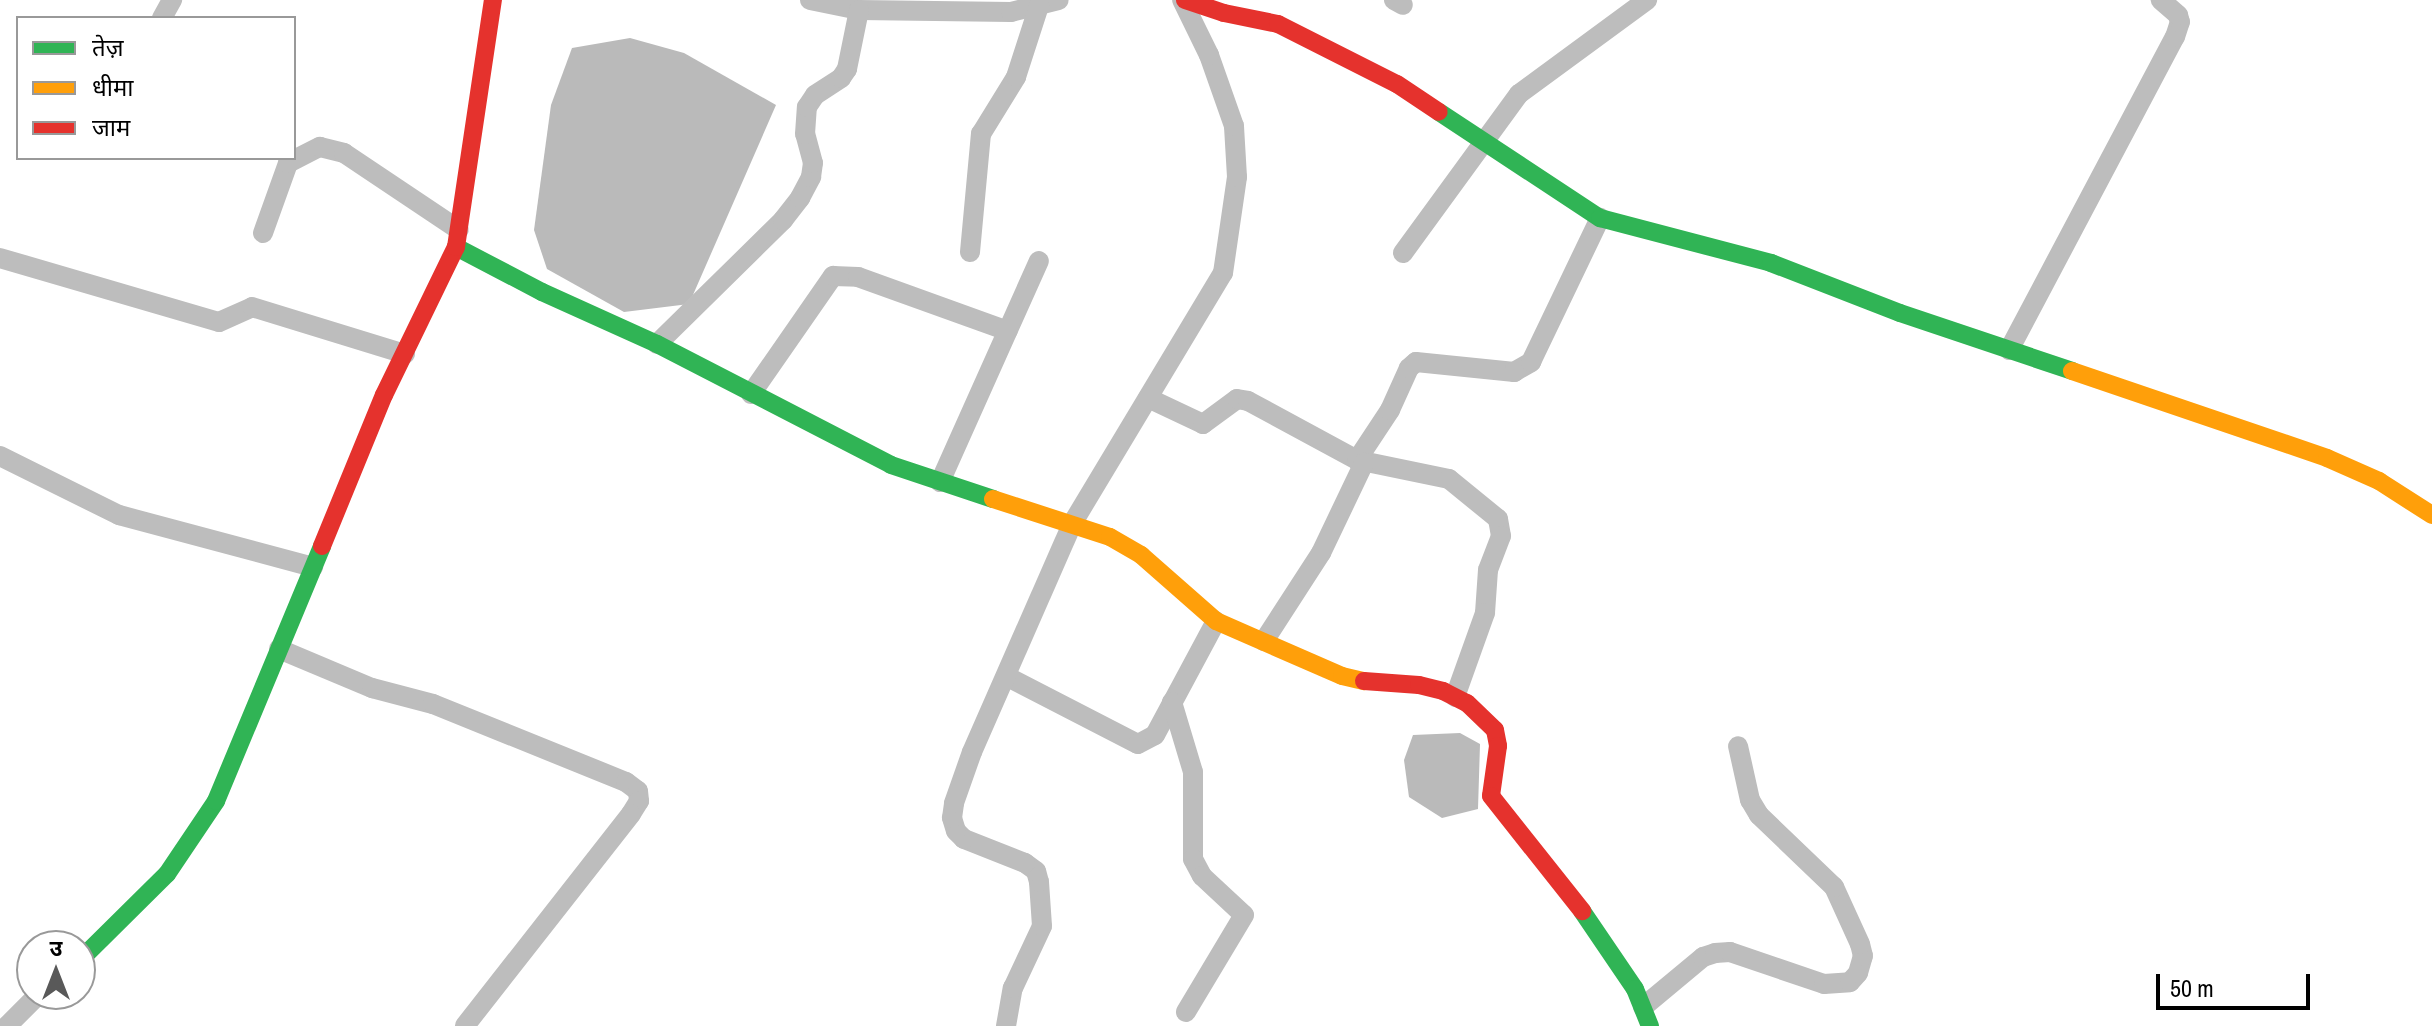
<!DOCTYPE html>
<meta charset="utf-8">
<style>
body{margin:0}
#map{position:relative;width:2432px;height:1026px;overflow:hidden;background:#fff;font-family:"Archivo Narrow","Noto Sans Devanagari",sans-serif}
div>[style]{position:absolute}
.water>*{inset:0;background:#bababa}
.street>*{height:20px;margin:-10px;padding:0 10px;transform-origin:10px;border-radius:10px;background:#bdbdbd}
.fast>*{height:18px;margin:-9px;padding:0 9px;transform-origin:9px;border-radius:9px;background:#30b455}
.slow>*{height:18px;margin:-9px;padding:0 9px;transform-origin:9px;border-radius:9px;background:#ff9f0a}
.jam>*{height:18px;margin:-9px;padding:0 9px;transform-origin:9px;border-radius:9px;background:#e5322d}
span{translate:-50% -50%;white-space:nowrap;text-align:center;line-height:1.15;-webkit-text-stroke:7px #fff;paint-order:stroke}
.legend{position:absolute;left:16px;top:16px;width:280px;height:144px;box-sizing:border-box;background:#fff;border:2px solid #999;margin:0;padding:10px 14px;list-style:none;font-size:24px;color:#000}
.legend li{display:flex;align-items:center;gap:16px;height:40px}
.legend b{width:40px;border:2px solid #999}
.north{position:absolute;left:16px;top:930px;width:80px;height:80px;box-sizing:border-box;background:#fff;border:2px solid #999;border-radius:50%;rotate:0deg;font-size:22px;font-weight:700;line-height:32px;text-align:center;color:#000}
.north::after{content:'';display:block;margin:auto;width:28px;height:36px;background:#595959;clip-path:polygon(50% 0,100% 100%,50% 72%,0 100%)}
.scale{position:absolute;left:2156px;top:974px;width:154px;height:36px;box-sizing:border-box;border:4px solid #000;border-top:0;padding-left:10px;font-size:24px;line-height:28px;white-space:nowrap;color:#000;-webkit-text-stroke:6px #fff;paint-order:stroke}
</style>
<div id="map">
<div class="water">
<i style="clip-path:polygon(630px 38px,684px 53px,776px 105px,689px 304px,624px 312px,547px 269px,534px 230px,551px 105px,572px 48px)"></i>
<i style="clip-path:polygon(1460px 733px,1480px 744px,1478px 809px,1442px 818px,1409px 797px,1404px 760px,1413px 735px)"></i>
</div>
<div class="street">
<i style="left:810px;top:0;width:50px;rotate:11.5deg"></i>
<i style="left:859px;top:10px;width:152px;rotate:0.8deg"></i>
<i style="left:1011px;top:12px;width:49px;rotate:-14deg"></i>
<i style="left:1394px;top:0;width:10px;rotate:29deg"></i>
<i style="left:162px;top:18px;width:21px;rotate:-61deg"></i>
<i style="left:263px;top:233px;width:74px;rotate:-70.3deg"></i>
<i style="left:288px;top:163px;width:36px;rotate:-27deg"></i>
<i style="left:320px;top:147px;width:25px;rotate:14deg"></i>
<i style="left:344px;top:153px;width:138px;rotate:33.8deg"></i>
<i style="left:970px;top:252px;width:119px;rotate:-84.7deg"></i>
<i style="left:981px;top:134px;width:67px;rotate:-58.4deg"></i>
<i style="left:1016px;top:77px;width:75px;rotate:-72.1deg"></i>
<i style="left:1403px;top:253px;width:197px;rotate:-53.9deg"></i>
<i style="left:1519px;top:94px;width:159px;rotate:-36.3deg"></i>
<i style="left:0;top:258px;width:228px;rotate:16.3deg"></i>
<i style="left:219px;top:322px;width:36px;rotate:-24deg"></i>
<i style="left:252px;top:307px;width:160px;rotate:17.1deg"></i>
<i style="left:657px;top:344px;width:177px;rotate:-44.5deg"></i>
<i style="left:783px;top:220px;width:28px;rotate:-52deg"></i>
<i style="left:800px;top:198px;width:24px;rotate:-62deg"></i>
<i style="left:811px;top:177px;width:14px;rotate:-82deg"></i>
<i style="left:813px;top:163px;width:30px;rotate:-105deg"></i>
<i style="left:805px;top:134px;width:27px;rotate:-86deg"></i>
<i style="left:807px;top:107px;width:14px;rotate:-56deg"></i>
<i style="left:815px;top:95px;width:31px;rotate:-33deg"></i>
<i style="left:841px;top:78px;width:11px;rotate:-56deg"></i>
<i style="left:847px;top:69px;width:60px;rotate:-78.5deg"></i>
<i style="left:2009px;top:350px;width:354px;rotate:-62.1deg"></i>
<i style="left:2175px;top:37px;width:16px;rotate:-72deg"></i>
<i style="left:2180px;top:22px;width:7px;rotate:-106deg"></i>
<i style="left:2178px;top:15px;width:23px;rotate:-139deg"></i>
<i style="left:751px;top:394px;width:144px;rotate:-55.2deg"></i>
<i style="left:833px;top:276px;width:25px;rotate:2deg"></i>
<i style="left:858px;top:277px;width:159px;rotate:19.8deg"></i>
<i style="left:1148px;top:398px;width:61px;rotate:25.3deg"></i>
<i style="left:1203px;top:424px;width:42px;rotate:-36.3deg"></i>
<i style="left:1237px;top:399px;width:11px;rotate:10deg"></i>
<i style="left:1248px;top:401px;width:124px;rotate:28.4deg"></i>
<i style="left:1357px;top:460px;width:94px;rotate:11.7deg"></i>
<i style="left:1449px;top:479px;width:63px;rotate:39.2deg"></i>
<i style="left:1498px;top:519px;width:17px;rotate:80deg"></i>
<i style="left:1501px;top:536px;width:36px;rotate:111deg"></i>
<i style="left:1488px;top:570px;width:43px;rotate:94deg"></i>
<i style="left:1485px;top:613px;width:89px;rotate:109.7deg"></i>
<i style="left:0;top:456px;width:133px;rotate:26.4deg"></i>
<i style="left:119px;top:515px;width:201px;rotate:15deg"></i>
<i style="left:1357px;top:460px;width:60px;rotate:-56.6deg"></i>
<i style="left:1390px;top:410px;width:46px;rotate:-65.7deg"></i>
<i style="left:1409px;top:368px;width:9px;rotate:-41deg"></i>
<i style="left:1416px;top:362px;width:99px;rotate:5.8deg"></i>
<i style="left:1514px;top:372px;width:20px;rotate:-30deg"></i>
<i style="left:1531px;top:362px;width:160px;rotate:-64.4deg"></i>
<i style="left:940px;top:482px;width:242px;rotate:-65.9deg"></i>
<i style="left:1264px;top:641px;width:105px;rotate:-57.1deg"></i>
<i style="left:1321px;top:553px;width:100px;rotate:-64.5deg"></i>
<i style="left:279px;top:649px;width:101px;rotate:22.8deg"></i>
<i style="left:372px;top:688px;width:63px;rotate:14.7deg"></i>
<i style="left:433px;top:704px;width:208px;rotate:22deg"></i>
<i style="left:626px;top:782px;width:15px;rotate:37deg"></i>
<i style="left:638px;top:791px;width:10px;rotate:84deg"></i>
<i style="left:639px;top:801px;width:15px;rotate:122deg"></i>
<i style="left:631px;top:814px;width:269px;rotate:128.1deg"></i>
<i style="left:1006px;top:676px;width:148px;rotate:27.3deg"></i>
<i style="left:1138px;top:744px;width:19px;rotate:-28deg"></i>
<i style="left:1155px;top:735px;width:129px;rotate:-61.8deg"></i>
<i style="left:1172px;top:702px;width:73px;rotate:73.3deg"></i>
<i style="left:1193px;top:772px;width:87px;rotate:90deg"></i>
<i style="left:1193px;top:859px;width:19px;rotate:62deg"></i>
<i style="left:1202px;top:876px;width:57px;rotate:42.9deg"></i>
<i style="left:1244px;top:915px;width:113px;rotate:120.9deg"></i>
<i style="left:1643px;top:1007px;width:78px;rotate:-39.8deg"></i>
<i style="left:1703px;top:957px;width:13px;rotate:-18deg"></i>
<i style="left:1715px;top:953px;width:15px;rotate:-4deg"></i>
<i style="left:1730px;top:952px;width:99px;rotate:18.8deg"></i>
<i style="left:1824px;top:984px;width:26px;rotate:-4deg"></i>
<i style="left:1850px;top:982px;width:12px;rotate:-48deg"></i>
<i style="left:1858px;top:973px;width:18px;rotate:-74deg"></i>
<i style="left:1863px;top:956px;width:12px;rotate:-104deg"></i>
<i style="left:1860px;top:944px;width:63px;rotate:-114.5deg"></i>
<i style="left:1834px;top:887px;width:104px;rotate:-136.2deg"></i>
<i style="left:1759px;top:815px;width:17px;rotate:-121deg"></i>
<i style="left:1750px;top:800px;width:55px;rotate:-102.5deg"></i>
<i style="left:7px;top:1026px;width:45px;rotate:-45deg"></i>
<i style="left:1006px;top:1026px;width:39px;rotate:-80deg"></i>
<i style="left:1013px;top:988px;width:68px;rotate:-64.9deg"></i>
<i style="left:1042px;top:926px;width:44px;rotate:-93.9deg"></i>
<i style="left:1039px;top:882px;width:11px;rotate:-105deg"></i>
<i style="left:1036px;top:871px;width:14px;rotate:-144deg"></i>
<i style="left:1025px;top:863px;width:66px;rotate:-158.5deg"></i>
<i style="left:964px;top:839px;width:11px;rotate:-135deg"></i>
<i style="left:956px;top:831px;width:14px;rotate:-107deg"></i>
<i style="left:952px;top:818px;width:15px;rotate:-82deg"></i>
<i style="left:954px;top:803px;width:54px;rotate:-70.6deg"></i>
<i style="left:972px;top:752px;width:249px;rotate:-66.3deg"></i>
<i style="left:1072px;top:524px;width:293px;rotate:-59deg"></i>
<i style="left:1223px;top:273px;width:97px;rotate:-81.7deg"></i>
<i style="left:1237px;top:177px;width:51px;rotate:-93.4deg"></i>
<i style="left:1234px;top:126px;width:75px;rotate:-109.4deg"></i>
<i style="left:1209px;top:55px;width:61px;rotate:-116.1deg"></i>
</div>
<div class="fast">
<i style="left:1439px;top:112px;width:193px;rotate:33.4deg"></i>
<i style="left:1600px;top:218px;width:177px;rotate:14.7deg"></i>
<i style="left:1771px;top:263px;width:138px;rotate:21.2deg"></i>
<i style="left:1900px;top:313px;width:182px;rotate:18.6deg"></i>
<i style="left:456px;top:247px;width:97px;rotate:27.6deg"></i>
<i style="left:542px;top:292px;width:126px;rotate:24.3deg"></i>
<i style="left:657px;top:344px;width:263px;rotate:27.3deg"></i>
<i style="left:891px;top:465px;width:108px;rotate:18.4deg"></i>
<i style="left:1582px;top:911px;width:94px;rotate:55.8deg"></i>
<i style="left:1635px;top:989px;width:40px;rotate:68deg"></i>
<i style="left:80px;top:960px;width:122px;rotate:-44.7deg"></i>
<i style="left:167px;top:874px;width:88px;rotate:-56.1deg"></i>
<i style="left:216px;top:801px;width:276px;rotate:-67.4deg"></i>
</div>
<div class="slow">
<i style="left:2072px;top:371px;width:269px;rotate:18.8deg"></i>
<i style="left:2327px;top:458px;width:57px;rotate:23.9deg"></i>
<i style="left:2379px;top:481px;width:63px;rotate:32.7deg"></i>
<i style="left:993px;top:499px;width:123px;rotate:18deg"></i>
<i style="left:1110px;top:537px;width:36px;rotate:30deg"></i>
<i style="left:1141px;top:555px;width:100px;rotate:41.3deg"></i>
<i style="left:1216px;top:621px;width:137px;rotate:23.6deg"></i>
<i style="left:1342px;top:676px;width:23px;rotate:13deg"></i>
</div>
<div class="jam">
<i style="left:1185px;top:0;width:41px;rotate:18.4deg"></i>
<i style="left:1224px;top:13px;width:55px;rotate:11.5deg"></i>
<i style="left:1278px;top:24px;width:133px;rotate:26.8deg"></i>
<i style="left:1397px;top:84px;width:50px;rotate:33.7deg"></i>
<i style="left:322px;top:546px;width:163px;rotate:-67.7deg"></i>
<i style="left:384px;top:395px;width:165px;rotate:-64.1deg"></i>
<i style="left:456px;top:247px;width:250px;rotate:-81.5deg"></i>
<i style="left:1364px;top:681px;width:55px;rotate:4.2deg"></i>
<i style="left:1419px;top:685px;width:25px;rotate:14deg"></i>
<i style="left:1443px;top:691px;width:27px;rotate:27deg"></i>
<i style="left:1467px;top:703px;width:39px;rotate:44deg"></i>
<i style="left:1495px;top:730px;width:16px;rotate:79deg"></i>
<i style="left:1498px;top:746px;width:50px;rotate:98deg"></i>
<i style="left:1491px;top:796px;width:147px;rotate:51.6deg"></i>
</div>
<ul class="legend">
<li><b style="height:10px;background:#30b455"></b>तेज़</li>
<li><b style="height:10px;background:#ff9f0a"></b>धीमा</li>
<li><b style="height:10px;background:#e5322d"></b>जाम</li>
</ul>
<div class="north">उ</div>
<div class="scale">50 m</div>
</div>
